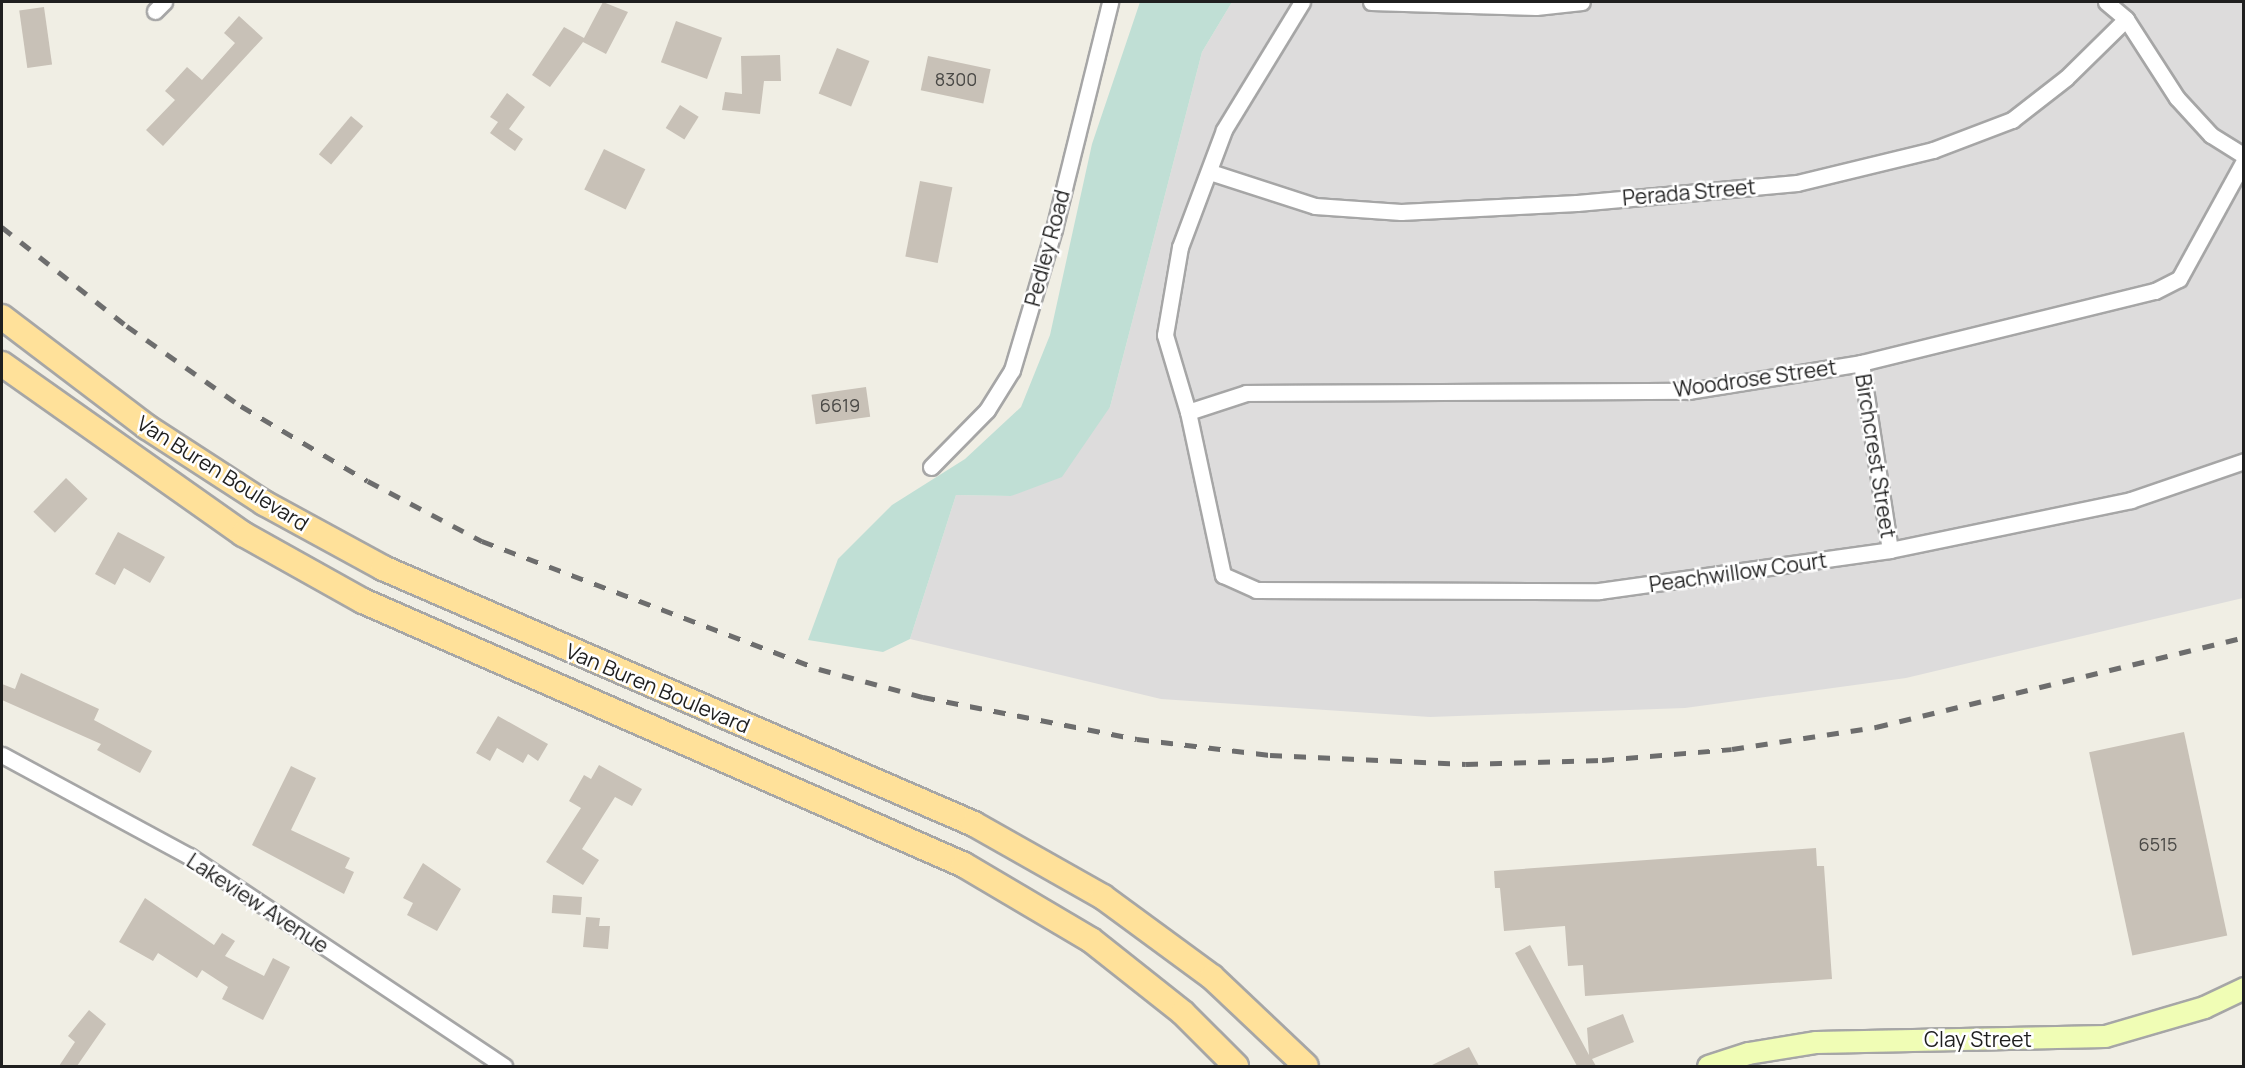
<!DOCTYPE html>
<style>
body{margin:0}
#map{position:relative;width:2245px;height:1068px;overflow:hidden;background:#f0eee4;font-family:Manrope,sans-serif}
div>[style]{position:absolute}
.residential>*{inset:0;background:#dddcdc}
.wetland>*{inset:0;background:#c0dfd5}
.building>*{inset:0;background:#c8c1b7;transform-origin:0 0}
.roads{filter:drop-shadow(2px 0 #a6a6a6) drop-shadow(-2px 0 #a6a6a6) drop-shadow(0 2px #a6a6a6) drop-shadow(0 -2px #a6a6a6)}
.street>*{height:15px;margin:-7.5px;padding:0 7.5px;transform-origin:7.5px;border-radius:7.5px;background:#fff}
.secondary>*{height:21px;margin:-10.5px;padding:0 10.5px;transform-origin:10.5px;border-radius:10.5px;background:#f0fdb5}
.primary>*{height:24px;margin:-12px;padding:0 12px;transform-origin:12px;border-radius:12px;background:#ffe19a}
.rail>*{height:4.5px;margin-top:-2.25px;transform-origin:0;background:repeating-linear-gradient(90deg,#6d6d6d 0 12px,transparent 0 24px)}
span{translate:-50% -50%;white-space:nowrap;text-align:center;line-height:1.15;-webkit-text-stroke:5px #fff;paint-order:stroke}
.number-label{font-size:18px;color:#494845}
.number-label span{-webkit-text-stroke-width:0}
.street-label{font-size:21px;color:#1f1f1f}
.frame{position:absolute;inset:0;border:3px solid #1f1f1f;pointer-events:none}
</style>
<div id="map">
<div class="residential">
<i style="clip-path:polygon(1232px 2px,2243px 2px,2243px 598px,1906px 678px,1685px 708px,1430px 717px,1161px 699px,910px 639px,956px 495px,1011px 496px,1110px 407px,1202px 52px)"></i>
</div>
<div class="wetland">
<i style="clip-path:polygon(1140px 2px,1232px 2px,1202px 52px,1110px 407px,1062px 477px,1011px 496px,956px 495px,910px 639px,883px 652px,808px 640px,838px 559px,892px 505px,965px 459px,1021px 407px,1050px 335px,1092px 144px)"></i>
</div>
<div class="building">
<i style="clip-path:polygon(603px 2px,628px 12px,606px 54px,583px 42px,550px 87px,532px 75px,564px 27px,584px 38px)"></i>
<i style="left:44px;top:7px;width:58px;height:25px;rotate:82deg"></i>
<i style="clip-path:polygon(239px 16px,263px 38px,163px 146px,146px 130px,175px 100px,165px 91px,187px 67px,202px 80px,235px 43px,224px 33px)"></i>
<i style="left:676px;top:21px;width:49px;height:44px;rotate:20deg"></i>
<i style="left:837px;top:48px;width:35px;height:49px;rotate:22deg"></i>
<i style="clip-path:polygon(780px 55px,781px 81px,764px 81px,760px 114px,722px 110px,725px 92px,742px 94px,741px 56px)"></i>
<i style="left:928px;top:56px;width:64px;height:35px;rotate:12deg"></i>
<i style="clip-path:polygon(507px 93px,525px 107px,509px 129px,523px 139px,515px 151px,490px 133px,498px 122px,490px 117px)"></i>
<i style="left:680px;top:105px;width:22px;height:27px;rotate:32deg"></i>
<i style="left:351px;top:116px;width:16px;height:50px;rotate:40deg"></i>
<i style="left:604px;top:149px;width:46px;height:45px;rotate:26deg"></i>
<i style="left:920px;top:181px;width:33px;height:77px;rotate:11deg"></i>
<i style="left:866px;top:387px;width:30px;height:55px;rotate:82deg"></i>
<i style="left:66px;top:478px;width:30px;height:47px;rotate:44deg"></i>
<i style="clip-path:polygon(118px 532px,165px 557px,150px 583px,124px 568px,115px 585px,95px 574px)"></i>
<i style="clip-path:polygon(21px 673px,99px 709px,94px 720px,152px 751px,140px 773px,97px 750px,101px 744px,2px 700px,2px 684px,15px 689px)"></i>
<i style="clip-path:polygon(498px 716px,548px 744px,538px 761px,528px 754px,523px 763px,497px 748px,490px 761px,476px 753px)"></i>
<i style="left:2184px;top:732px;width:208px;height:97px;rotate:78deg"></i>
<i style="clip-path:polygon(599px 765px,642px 789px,632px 806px,615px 797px,582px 849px,599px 860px,583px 885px,546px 862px,581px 808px,569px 801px,584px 775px,591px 779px)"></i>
<i style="clip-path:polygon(291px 766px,316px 778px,291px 830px,350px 858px,345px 868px,354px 872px,344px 894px,252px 845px)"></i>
<i style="clip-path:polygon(1816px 848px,1817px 866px,1824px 866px,1832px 979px,1585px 996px,1583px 965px,1568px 966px,1565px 926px,1504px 931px,1500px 888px,1495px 888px,1494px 871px)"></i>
<i style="clip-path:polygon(423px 863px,461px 889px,437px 931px,407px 915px,413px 903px,403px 898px)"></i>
<i style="left:553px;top:895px;width:29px;height:18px;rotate:4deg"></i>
<i style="clip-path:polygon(145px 898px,214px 945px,222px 933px,235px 941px,225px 956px,264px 976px,273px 958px,290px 967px,263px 1020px,222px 999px,228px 987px,202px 970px,197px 978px,158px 953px,153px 961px,119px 942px)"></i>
<i style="clip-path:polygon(586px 917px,600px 918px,599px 926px,610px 926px,608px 949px,583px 947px)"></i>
<i style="clip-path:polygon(1530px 945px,1589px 1055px,1587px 1028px,1623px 1014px,1634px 1042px,1592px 1059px,1596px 1066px,1577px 1066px,1515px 953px)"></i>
<i style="clip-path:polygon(89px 1010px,106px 1024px,77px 1066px,59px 1066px,75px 1042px,68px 1036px)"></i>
<i style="clip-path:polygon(1469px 1047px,1479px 1066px,1430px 1066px)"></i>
</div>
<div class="roads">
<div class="street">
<i style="left:1302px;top:2px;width:150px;rotate:121.4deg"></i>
<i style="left:1224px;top:130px;width:125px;rotate:110.6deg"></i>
<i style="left:1180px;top:247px;width:89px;rotate:99.7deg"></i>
<i style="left:1165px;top:335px;width:80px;rotate:73.4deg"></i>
<i style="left:1188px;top:412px;width:167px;rotate:77.9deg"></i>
<i style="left:1223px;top:575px;width:36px;rotate:24deg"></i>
<i style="left:1256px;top:590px;width:343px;rotate:0.2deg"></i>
<i style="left:1599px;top:591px;width:294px;rotate:-8deg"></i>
<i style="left:1890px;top:550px;width:246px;rotate:-11.7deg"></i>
<i style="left:2131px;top:500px;width:120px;rotate:-19deg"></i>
<i style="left:1371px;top:2px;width:165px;rotate:1.7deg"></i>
<i style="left:1536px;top:7px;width:46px;rotate:-6.2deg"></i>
<i style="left:2106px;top:2px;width:26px;rotate:40deg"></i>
<i style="left:2126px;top:19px;width:94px;rotate:57.2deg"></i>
<i style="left:2177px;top:98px;width:50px;rotate:47.4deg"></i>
<i style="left:2211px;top:135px;width:39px;rotate:32deg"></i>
<i style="left:155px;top:11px;width:13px;rotate:-45deg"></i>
<i style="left:1210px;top:172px;width:110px;rotate:17.9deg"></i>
<i style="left:1315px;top:206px;width:86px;rotate:4deg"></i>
<i style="left:1401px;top:212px;width:176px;rotate:-2.9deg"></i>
<i style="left:1577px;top:203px;width:221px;rotate:-5.2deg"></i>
<i style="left:1797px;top:183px;width:140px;rotate:-13.6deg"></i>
<i style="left:1933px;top:150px;width:85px;rotate:-20.8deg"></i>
<i style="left:2012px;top:120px;width:68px;rotate:-37.9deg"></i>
<i style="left:2066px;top:78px;width:84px;rotate:-44.5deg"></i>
<i style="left:1861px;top:363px;width:189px;rotate:81.2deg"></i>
<i style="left:1188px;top:412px;width:61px;rotate:-18.1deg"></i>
<i style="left:1246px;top:393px;width:443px;rotate:-0.3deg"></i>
<i style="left:1689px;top:391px;width:174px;rotate:-9.2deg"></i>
<i style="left:1861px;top:363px;width:303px;rotate:-13.8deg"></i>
<i style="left:2155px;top:291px;width:27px;rotate:-27deg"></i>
<i style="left:2179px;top:279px;width:135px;rotate:-61.2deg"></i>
<i style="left:931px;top:467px;width:80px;rotate:-45.5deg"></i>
<i style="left:987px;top:410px;width:47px;rotate:-58deg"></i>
<i style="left:1012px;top:370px;width:147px;rotate:-73.4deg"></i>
<i style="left:1054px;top:229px;width:234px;rotate:-76.1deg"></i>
<i style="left:2px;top:755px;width:213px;rotate:28.4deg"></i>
<i style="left:189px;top:856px;width:379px;rotate:33.7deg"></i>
</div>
<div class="secondary">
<i style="left:1708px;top:1066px;width:42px;rotate:-18deg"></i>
<i style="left:1748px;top:1053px;width:69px;rotate:-9.2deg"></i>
<i style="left:1816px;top:1042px;width:289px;rotate:-1.2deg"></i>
<i style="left:2105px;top:1036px;width:103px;rotate:-16.3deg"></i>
<i style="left:2204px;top:1007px;width:44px;rotate:-25.4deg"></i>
</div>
<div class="primary">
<i style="left:2px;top:317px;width:182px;rotate:37.2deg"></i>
<i style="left:147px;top:427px;width:140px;rotate:33deg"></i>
<i style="left:264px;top:503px;width:136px;rotate:28.6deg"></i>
<i style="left:383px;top:568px;width:644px;rotate:23.42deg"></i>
<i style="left:974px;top:824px;width:148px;rotate:29.5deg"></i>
<i style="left:1103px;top:897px;width:135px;rotate:36.3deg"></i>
<i style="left:1212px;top:977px;width:129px;rotate:43.4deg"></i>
<i style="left:2px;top:364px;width:295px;rotate:35.2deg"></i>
<i style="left:243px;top:534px;width:137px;rotate:29.2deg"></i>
<i style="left:363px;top:601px;width:656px;rotate:23.71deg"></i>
<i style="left:964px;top:865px;width:147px;rotate:30.6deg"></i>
<i style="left:1091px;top:940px;width:117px;rotate:38.4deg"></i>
<i style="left:1183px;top:1013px;width:75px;rotate:45deg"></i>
</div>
</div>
<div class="rail">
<i style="left:2px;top:227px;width:159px;rotate:38.4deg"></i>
<i style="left:127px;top:326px;width:139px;rotate:35.1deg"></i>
<i style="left:241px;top:406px;width:147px;rotate:30.6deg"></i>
<i style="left:368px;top:481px;width:129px;rotate:27.8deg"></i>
<i style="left:482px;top:541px;width:360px;rotate:20.8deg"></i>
<i style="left:819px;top:669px;width:108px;rotate:15.1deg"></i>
<i style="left:923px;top:697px;width:218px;rotate:11.1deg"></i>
<i style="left:1137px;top:739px;width:134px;rotate:6.9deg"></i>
<i style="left:1270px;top:755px;width:196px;rotate:2.6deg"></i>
<i style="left:1466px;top:764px;width:136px;rotate:-1.7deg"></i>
<i style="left:1602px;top:760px;width:130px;rotate:-4.8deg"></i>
<i style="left:1732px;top:749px;width:146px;rotate:-8.7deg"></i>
<i style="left:1876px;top:727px;width:379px;rotate:-13.7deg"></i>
</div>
<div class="number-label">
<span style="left:956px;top:79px">8300</span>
<span style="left:840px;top:405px">6619</span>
<span style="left:2158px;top:844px">6515</span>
</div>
<div class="street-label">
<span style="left:1689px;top:192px;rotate:-5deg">Perada Street</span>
<span style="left:1047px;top:248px;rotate:-75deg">Pedley Road</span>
<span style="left:1755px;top:378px;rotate:-8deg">Woodrose Street</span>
<span style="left:1876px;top:456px;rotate:81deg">Birchcrest Street</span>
<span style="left:223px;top:473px;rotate:32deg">Van Buren Boulevard</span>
<span style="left:1738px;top:572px;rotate:-8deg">Peachwillow Court</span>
<span style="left:658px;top:688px;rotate:23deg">Van Buren Boulevard</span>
<span style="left:258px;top:903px;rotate:33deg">Lakeview Avenue</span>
<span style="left:1978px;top:1039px">Clay Street</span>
</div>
<div class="frame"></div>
</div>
